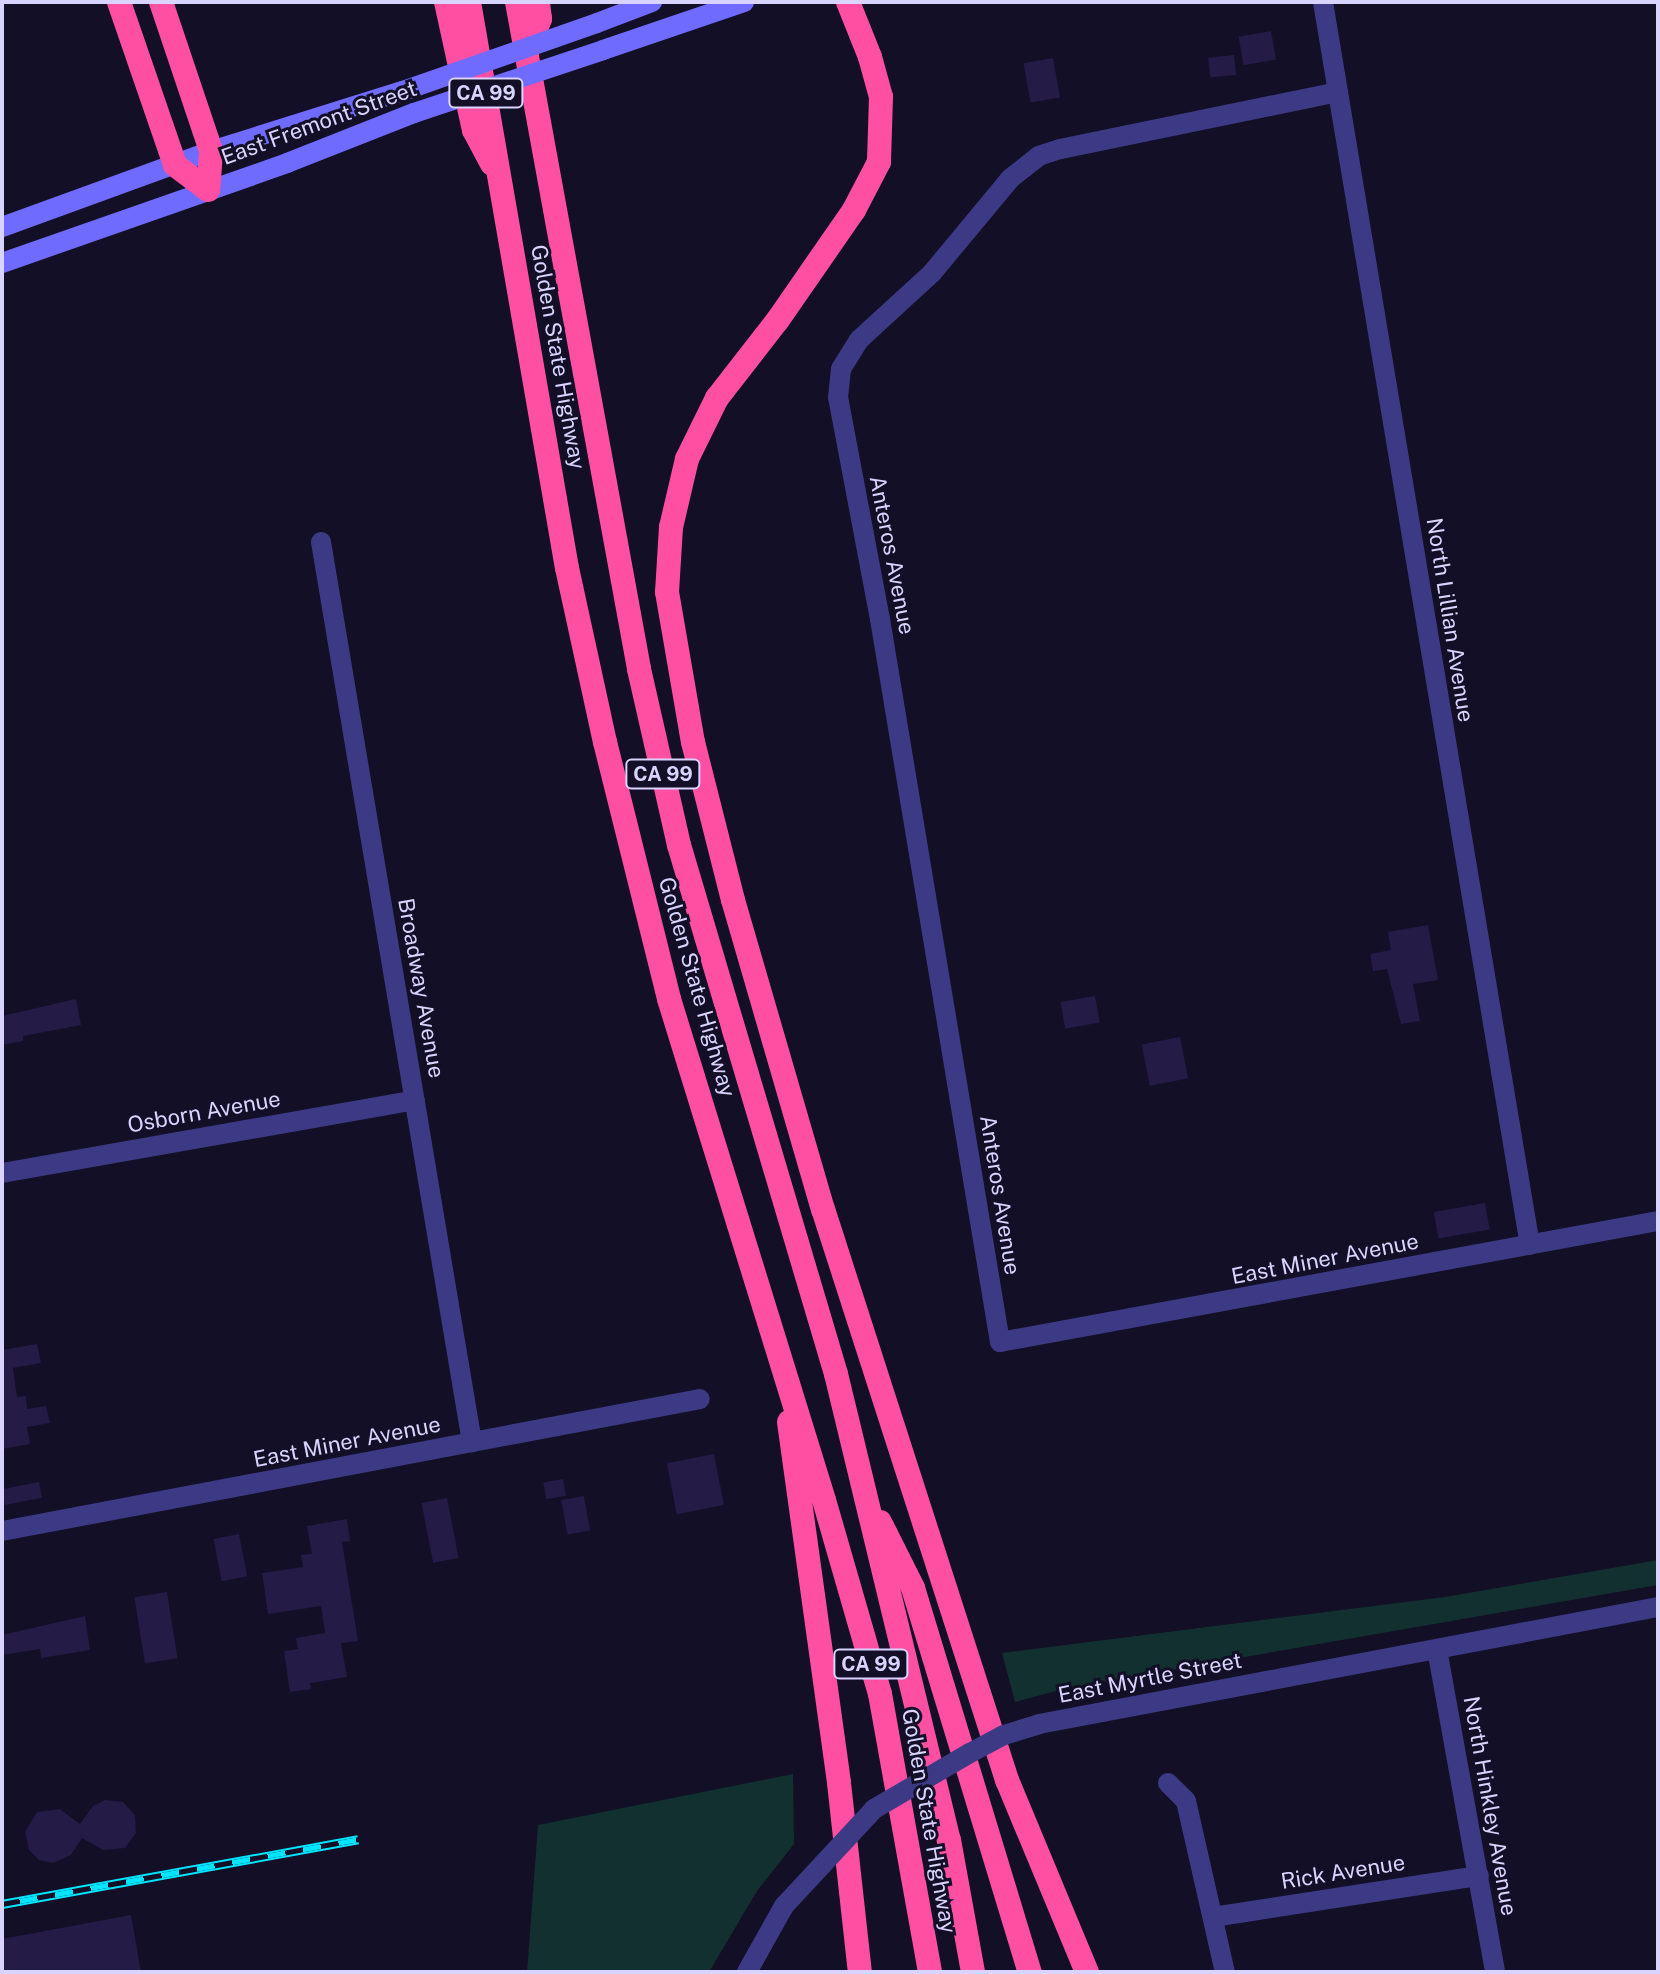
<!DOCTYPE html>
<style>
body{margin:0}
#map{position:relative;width:1660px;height:1974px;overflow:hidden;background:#130f26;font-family:"Public Sans",sans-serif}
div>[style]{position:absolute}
.green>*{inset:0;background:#12302f}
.building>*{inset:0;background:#241b47;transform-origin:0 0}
.minor>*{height:20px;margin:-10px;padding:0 10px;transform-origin:10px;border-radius:10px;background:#3d3a85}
.tertiary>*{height:20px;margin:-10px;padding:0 10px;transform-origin:10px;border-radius:10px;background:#3d3a85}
.secondary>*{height:20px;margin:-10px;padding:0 10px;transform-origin:10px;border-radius:10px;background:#6f6bff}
.motorway>*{height:24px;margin:-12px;padding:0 12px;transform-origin:12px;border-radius:12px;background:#ff4fa3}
.rail>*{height:9px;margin-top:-4.5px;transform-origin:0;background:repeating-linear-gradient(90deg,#130f26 0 18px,#00e5ff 0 36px);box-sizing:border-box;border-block:2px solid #00e5ff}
.tertiary-bridge>*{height:20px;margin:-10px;padding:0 10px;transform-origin:10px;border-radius:10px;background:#3d3a85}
.secondary-bridge>*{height:20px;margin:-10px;padding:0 10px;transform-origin:10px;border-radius:10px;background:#6f6bff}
span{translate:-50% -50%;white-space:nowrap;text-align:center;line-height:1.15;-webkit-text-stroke:6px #130f26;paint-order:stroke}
.shield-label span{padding:2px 6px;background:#130f26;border:2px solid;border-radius:6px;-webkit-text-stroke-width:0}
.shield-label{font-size:20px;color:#d9d4ff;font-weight:700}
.street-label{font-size:22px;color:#d9d4ff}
.frame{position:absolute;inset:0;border:4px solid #d9d4ff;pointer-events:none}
</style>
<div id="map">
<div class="green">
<i style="clip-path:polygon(1658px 1560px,1658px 1585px,1067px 1688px,1015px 1702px,1002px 1653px,1445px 1597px)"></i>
<i style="clip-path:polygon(793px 1774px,794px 1844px,757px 1891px,709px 1972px,527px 1972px,538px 1825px)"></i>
</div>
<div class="building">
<i style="left:1271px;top:31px;width:29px;height:33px;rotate:80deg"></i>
<i style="left:1234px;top:55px;width:20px;height:26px;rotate:84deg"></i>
<i style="left:1053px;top:58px;width:40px;height:30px;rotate:80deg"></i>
<i style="clip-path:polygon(1428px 925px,1438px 980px,1413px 984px,1420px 1021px,1401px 1024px,1387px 969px,1373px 971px,1370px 954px,1391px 950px,1388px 932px)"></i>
<i style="left:1095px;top:996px;width:27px;height:35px;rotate:80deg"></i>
<i style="clip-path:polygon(76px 999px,81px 1025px,23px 1036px,23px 1041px,2px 1045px,2px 1016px)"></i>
<i style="left:1180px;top:1037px;width:42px;height:39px;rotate:79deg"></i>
<i style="left:1485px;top:1203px;width:27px;height:52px;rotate:80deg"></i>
<i style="clip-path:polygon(37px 1344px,41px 1363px,13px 1368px,17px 1397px,26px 1396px,27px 1409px,46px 1406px,50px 1423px,27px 1427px,30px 1444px,2px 1449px,2px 1350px)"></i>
<i style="left:714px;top:1454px;width:52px;height:48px;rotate:79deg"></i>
<i style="left:563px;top:1479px;width:17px;height:20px;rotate:80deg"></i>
<i style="left:39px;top:1482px;width:16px;height:38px;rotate:79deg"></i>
<i style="left:584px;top:1496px;width:35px;height:23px;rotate:80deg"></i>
<i style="left:447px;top:1498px;width:61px;height:26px;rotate:79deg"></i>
<i style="clip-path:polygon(347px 1519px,350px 1541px,342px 1542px,358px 1641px,341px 1643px,347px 1677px,310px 1683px,311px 1689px,290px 1692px,284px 1651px,298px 1649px,296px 1638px,325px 1633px,321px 1606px,268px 1614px,262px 1573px,303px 1567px,301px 1555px,312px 1554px,307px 1526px)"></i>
<i style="left:239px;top:1534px;width:43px;height:26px;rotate:79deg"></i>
<i style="left:167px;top:1592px;width:67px;height:33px;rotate:81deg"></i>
<i style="clip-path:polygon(85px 1616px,90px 1650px,41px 1658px,40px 1649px,2px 1655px,2px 1635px)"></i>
<i style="clip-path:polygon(105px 1800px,123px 1802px,135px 1815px,136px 1833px,125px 1848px,103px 1850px,82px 1838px,71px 1855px,53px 1863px,39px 1860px,29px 1850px,25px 1832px,37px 1812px,60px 1809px,80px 1824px,93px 1806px)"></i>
<i style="clip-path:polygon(131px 1915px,141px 1972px,2px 1972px,2px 1939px)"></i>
</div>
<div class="minor">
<i style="left:1323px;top:2px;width:1260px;rotate:80.55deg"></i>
<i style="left:1338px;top:92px;width:284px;rotate:168.4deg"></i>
<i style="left:1060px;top:149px;width:22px;rotate:162deg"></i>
<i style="left:1039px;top:156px;width:37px;rotate:142deg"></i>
<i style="left:1010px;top:179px;width:122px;rotate:129.7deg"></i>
<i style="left:932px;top:273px;width:99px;rotate:137.5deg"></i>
<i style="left:859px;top:340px;width:34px;rotate:122deg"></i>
<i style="left:841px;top:369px;width:28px;rotate:96deg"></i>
<i style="left:838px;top:397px;width:226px;rotate:79.3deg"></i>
<i style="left:880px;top:619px;width:733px;rotate:80.58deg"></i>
<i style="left:1000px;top:1342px;width:669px;rotate:-10.42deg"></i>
<i style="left:321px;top:542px;width:913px;rotate:80.48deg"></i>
<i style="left:2px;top:1173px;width:419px;rotate:-10deg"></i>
<i style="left:2px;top:1531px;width:710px;rotate:-10.71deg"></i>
<i style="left:1437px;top:1649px;width:328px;rotate:79.8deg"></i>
<i style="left:1168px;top:1783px;width:25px;rotate:45deg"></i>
<i style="left:1186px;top:1801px;width:175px;rotate:77.2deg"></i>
<i style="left:1213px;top:1917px;width:269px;rotate:-8.8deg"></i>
</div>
<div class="tertiary">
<i style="left:1039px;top:1724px;width:630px;rotate:-10.7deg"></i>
<i style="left:747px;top:1972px;width:76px;rotate:-60.7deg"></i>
</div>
<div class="secondary">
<i style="left:597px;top:23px;width:59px;rotate:-20.9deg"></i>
<i style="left:603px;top:50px;width:149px;rotate:-18.8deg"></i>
<i style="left:2px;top:227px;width:222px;rotate:-20deg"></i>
<i style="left:211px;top:151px;width:201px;rotate:-17.4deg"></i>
<i style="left:2px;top:263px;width:302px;rotate:-19.3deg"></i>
<i style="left:287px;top:163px;width:136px;rotate:-21.5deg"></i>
</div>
<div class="motorway">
<i style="left:119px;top:2px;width:172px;rotate:71deg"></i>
<i style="left:175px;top:165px;width:41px;rotate:37.1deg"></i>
<i style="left:161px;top:2px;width:157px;rotate:71.4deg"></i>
<i style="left:211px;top:151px;width:39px;rotate:94deg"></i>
<i style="left:446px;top:2px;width:131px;rotate:77.7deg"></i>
<i style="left:474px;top:130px;width:38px;rotate:62deg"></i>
<i style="left:469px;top:2px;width:574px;rotate:80.18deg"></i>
<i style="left:567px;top:568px;width:178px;rotate:77.7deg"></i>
<i style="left:605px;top:742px;width:265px;rotate:76deg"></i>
<i style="left:669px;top:999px;width:524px;rotate:72.81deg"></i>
<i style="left:824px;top:1500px;width:202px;rotate:73.9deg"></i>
<i style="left:880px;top:1694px;width:282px;rotate:79.8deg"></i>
<i style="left:517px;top:2px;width:678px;rotate:79.63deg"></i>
<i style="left:639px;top:669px;width:180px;rotate:77.2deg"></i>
<i style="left:679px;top:845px;width:552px;rotate:73.47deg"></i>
<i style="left:836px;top:1374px;width:480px;rotate:76.4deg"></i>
<i style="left:949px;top:1840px;width:134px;rotate:79.7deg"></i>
<i style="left:848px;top:2px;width:59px;rotate:68.2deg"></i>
<i style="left:870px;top:57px;width:41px;rotate:74.6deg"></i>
<i style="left:881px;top:97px;width:65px;rotate:91.8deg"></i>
<i style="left:879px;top:162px;width:54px;rotate:117.5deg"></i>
<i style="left:854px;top:210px;width:135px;rotate:124.7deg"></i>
<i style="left:777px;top:321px;width:98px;rotate:127.9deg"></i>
<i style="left:717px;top:398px;width:68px;rotate:116.2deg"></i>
<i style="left:687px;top:459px;width:70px;rotate:103.2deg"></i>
<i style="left:671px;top:527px;width:65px;rotate:93.5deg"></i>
<i style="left:667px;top:592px;width:152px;rotate:80.2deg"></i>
<i style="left:693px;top:742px;width:163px;rotate:75.8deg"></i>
<i style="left:733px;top:900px;width:322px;rotate:73.8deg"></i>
<i style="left:823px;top:1209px;width:600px;rotate:72.14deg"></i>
<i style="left:1007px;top:1780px;width:208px;rotate:67.4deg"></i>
<i style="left:527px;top:51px;width:35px;rotate:-68deg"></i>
<i style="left:540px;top:19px;width:17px;rotate:-97deg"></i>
<i style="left:789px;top:1422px;width:364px;rotate:82.1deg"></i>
<i style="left:839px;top:1783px;width:190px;rotate:83.7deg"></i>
<i style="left:880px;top:1522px;width:74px;rotate:63.4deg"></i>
<i style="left:913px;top:1588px;width:401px;rotate:73.1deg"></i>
</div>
<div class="rail">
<i style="left:2px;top:1904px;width:362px;rotate:-10.3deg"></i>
</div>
<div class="tertiary-bridge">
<i style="left:784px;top:1906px;width:132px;rotate:-47.1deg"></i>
<i style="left:874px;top:1809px;width:111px;rotate:-30.3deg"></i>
<i style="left:970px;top:1753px;width:38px;rotate:-28deg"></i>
<i style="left:1004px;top:1735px;width:37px;rotate:-17deg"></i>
</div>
<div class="secondary-bridge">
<i style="left:403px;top:91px;width:206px;rotate:-19.3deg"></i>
<i style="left:414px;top:113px;width:199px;rotate:-18.4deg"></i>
</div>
<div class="shield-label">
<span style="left:486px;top:93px">CA 99</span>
<span style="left:663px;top:774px">CA 99</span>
<span style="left:871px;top:1664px">CA 99</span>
</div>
<div class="street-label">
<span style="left:319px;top:123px;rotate:-20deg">East Fremont Street</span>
<span style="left:558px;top:357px;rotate:80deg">Golden State Highway</span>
<span style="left:892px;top:555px;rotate:79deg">Anteros Avenue</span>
<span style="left:1450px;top:620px;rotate:81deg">North Lillian Avenue</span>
<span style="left:697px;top:987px;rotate:74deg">Golden State Highway</span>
<span style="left:421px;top:988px;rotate:80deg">Broadway Avenue</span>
<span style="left:204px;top:1112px;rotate:-10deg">Osborn Avenue</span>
<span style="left:1000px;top:1195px;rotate:81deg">Anteros Avenue</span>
<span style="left:1325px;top:1259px;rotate:-11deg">East Miner Avenue</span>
<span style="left:347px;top:1442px;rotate:-11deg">East Miner Avenue</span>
<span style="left:1150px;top:1678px;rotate:-11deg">East Myrtle Street</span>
<span style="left:1490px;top:1806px;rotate:80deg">North Hinkley Avenue</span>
<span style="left:929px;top:1821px;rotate:80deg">Golden State Highway</span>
<span style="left:1343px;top:1872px;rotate:-9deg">Rick Avenue</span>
</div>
<div class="frame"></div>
</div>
